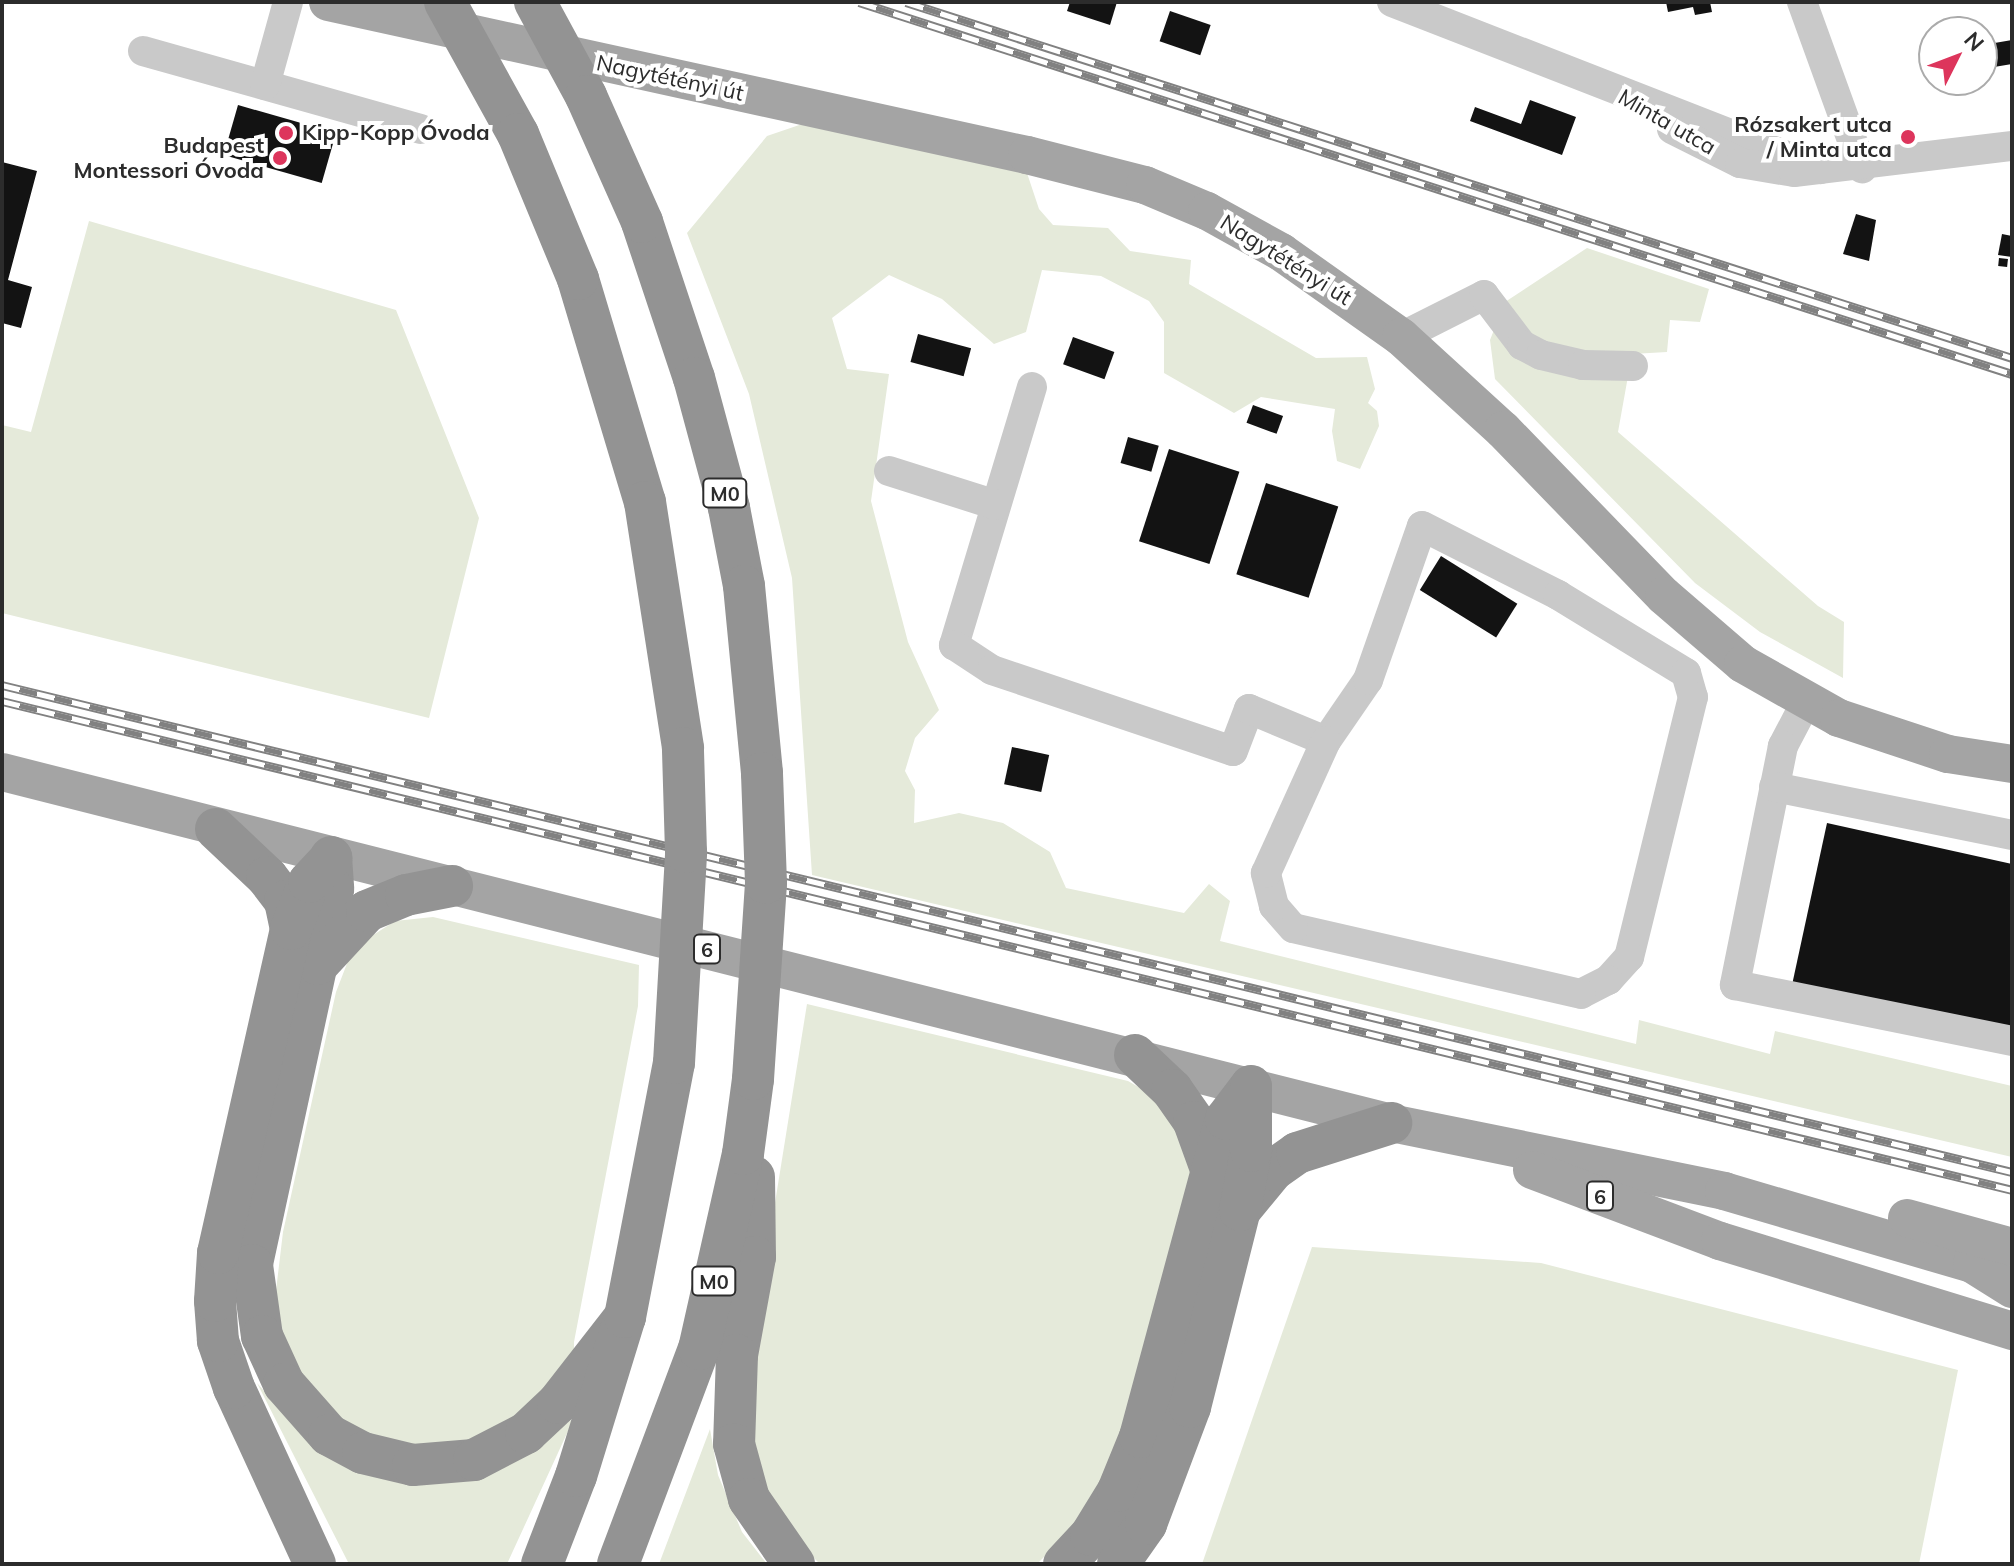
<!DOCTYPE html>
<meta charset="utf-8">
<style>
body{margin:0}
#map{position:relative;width:2014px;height:1566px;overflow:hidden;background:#fff;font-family:Mulish,sans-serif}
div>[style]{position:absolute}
.green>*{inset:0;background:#e5eada}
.building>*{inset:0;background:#131313;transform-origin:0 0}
.minor>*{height:30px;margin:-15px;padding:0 15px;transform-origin:15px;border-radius:15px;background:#c9c9c9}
.major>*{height:38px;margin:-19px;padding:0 19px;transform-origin:19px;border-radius:19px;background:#a4a4a4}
.highway>*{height:42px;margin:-21px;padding:0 21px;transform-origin:21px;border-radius:21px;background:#939393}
.rail>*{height:9px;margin-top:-4.5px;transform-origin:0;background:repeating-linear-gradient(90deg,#fff 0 18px,#818181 0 36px);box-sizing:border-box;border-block:2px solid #818181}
.highway-bridge>*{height:42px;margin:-21px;padding:0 21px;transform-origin:21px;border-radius:21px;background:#939393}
.dots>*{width:22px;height:22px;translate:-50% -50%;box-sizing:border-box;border:4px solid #fff;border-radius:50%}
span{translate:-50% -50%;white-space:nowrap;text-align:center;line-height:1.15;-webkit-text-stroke:8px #fff;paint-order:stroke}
.shield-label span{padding:2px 6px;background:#fff;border:2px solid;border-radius:6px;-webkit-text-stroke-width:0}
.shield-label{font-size:20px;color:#2c2c2c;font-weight:700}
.street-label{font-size:22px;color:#2c2c2c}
.poi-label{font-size:22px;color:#2c2c2c;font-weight:700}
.right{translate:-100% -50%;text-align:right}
.left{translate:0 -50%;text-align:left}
.frame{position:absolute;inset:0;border:4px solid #2c2c2c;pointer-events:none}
.north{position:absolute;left:1918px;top:16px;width:80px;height:80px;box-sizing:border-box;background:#fff;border:2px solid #ababab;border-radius:50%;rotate:48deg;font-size:22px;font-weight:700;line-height:32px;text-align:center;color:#2c2c2c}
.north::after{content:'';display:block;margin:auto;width:28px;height:36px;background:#dd355c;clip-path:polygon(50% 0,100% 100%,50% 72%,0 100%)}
</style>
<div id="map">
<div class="green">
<i style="clip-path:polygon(814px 120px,1025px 167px,1039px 209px,1053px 225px,1108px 228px,1130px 251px,1191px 260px,1189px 284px,1316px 358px,1367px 357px,1375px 389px,1368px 403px,1377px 411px,1379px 426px,1360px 469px,1337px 461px,1332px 431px,1335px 409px,1261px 397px,1234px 413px,1164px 373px,1164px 322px,1149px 301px,1101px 276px,1042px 270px,1026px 332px,994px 344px,942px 299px,889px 275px,832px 318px,847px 369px,889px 374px,871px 501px,908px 642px,939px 710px,915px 738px,905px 771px,915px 790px,914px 823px,959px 813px,1003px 823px,1050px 852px,1066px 888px,1184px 913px,1209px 884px,1230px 901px,1220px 941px,1636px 1044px,1639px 1020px,1770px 1054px,1775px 1031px,2012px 1086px,2012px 1157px,812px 875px,792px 578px,749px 394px,687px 233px,767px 136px)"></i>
<i style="clip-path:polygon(89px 221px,396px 310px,479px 518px,429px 718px,2px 613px,2px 425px,31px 432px)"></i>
<i style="clip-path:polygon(1587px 248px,1709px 289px,1700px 322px,1670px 320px,1667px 352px,1632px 354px,1618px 432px,1818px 606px,1844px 622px,1843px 678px,1760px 632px,1695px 583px,1495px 379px,1490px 340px,1505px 302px)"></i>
<i style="clip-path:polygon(433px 917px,639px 965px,638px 1006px,574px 1342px,574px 1368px,491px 1434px,438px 1449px,389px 1443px,345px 1425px,311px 1395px,283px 1345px,275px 1299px,283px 1232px,336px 992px,353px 948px,395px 921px)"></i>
<i style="clip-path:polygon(807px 1004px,1128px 1081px,1168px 1104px,1193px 1177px,1113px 1460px,1086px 1515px,1037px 1564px,820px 1564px,772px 1517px,744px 1433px,747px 1377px)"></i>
<i style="clip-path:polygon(1312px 1247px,1541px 1263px,1958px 1370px,1919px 1564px,1202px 1564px)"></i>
<i style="clip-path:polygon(257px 1383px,299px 1430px,489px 1475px,574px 1418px,507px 1564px,349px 1564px)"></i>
<i style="clip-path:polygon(710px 1429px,718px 1475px,742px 1532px,767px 1564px,659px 1564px)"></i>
</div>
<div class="building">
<i style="clip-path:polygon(1070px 2px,1117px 2px,1110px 25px,1067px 11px)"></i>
<i style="clip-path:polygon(1666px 2px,1710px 2px,1712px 12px,1695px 15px,1693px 7px,1668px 12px)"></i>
<i style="left:1170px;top:11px;width:43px;height:32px;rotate:19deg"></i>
<i style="clip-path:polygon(2012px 40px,2012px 64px,1982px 69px,1983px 45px)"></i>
<i style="clip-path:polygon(1530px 100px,1576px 117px,1562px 155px,1470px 121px,1475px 107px,1521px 124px)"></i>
<i style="left:238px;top:105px;width:102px;height:52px;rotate:16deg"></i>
<i style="clip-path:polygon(2px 162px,37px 171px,8px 280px,32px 287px,21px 328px,2px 323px)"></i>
<i style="clip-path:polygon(1856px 214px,1876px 220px,1869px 261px,1843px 254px)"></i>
<i style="clip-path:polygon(2002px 234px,2012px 236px,2012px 257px,1998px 255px)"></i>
<i style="left:1999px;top:258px;width:9px;height:8px;rotate:6deg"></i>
<i style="left:918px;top:334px;width:55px;height:29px;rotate:15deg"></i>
<i style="left:1073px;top:337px;width:44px;height:29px;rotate:20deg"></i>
<i style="left:1253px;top:405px;width:32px;height:19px;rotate:20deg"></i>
<i style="left:1128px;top:437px;width:32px;height:27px;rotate:16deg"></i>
<i style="left:1169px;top:449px;width:74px;height:97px;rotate:18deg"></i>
<i style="left:1266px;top:483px;width:76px;height:96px;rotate:18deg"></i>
<i style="left:1441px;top:556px;width:90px;height:40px;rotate:32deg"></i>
<i style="left:1012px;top:747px;width:38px;height:38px;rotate:12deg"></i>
<i style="clip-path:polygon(1827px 823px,2012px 864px,2012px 1033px,1792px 985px)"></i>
</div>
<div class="minor">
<i style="left:1392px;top:2px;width:460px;rotate:21.3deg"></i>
<i style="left:1802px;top:2px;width:177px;rotate:70.1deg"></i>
<i style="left:143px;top:51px;width:288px;rotate:15.7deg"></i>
<i style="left:265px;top:85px;width:86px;rotate:-74.5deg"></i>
<i style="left:1672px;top:129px;width:76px;rotate:26.6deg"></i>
<i style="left:1740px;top:163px;width:55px;rotate:9.5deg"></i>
<i style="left:1794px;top:172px;width:220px;rotate:-6.8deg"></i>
<i style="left:1401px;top:337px;width:93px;rotate:-26.8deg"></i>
<i style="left:1484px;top:295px;width:63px;rotate:52.8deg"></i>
<i style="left:1522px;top:345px;width:21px;rotate:28deg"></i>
<i style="left:1541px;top:355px;width:43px;rotate:13.4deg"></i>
<i style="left:1583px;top:365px;width:50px;rotate:1.1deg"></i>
<i style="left:1032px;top:387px;width:270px;rotate:106.8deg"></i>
<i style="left:954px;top:645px;width:45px;rotate:33.3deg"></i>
<i style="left:992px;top:670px;width:254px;rotate:18.6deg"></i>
<i style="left:1233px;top:751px;width:45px;rotate:-69.1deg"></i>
<i style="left:1249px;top:709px;width:83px;rotate:22.6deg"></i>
<i style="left:1326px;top:741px;width:74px;rotate:-55.5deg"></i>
<i style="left:1368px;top:680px;width:163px;rotate:-70.7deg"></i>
<i style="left:1422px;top:526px;width:153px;rotate:26.9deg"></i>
<i style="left:1558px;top:595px;width:150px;rotate:31.4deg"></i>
<i style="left:1686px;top:673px;width:25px;rotate:74deg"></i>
<i style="left:1693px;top:697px;width:268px;rotate:103.8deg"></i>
<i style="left:1629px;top:957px;width:31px;rotate:132deg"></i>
<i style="left:1608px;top:980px;width:30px;rotate:153deg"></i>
<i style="left:1581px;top:994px;width:295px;rotate:-167.1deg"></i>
<i style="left:1293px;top:928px;width:29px;rotate:-131deg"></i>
<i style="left:1274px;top:906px;width:34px;rotate:-104deg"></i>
<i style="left:1266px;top:873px;width:145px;rotate:-65.6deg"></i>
<i style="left:889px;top:471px;width:112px;rotate:17.6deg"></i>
<i style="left:1806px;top:702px;width:50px;rotate:117.6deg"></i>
<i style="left:1783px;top:746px;width:244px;rotate:101.4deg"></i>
<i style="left:1735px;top:985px;width:283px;rotate:11.4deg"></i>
<i style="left:1774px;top:787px;width:243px;rotate:11.4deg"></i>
</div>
<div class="major">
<i style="left:328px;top:2px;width:716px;rotate:12.35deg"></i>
<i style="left:1027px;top:155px;width:122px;rotate:14.3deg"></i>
<i style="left:1145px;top:185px;width:67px;rotate:22.8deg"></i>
<i style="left:1207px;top:211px;width:85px;rotate:29deg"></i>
<i style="left:1281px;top:252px;width:147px;rotate:35.3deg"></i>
<i style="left:1401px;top:337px;width:138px;rotate:42.4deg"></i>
<i style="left:1503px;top:430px;width:231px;rotate:45.9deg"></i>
<i style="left:1664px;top:596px;width:104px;rotate:40.7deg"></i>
<i style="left:1743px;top:664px;width:110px;rotate:29.4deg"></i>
<i style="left:1839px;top:718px;width:115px;rotate:18.3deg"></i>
<i style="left:1948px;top:754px;width:65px;rotate:8.9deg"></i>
<i style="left:2px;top:772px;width:1433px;rotate:14.18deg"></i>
<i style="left:1391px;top:1123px;width:340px;rotate:11.5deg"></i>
<i style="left:1724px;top:1191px;width:259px;rotate:16.4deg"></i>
<i style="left:1972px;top:1264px;width:47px;rotate:32deg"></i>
<i style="left:1532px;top:1170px;width:201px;rotate:20.7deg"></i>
<i style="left:1720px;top:1241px;width:306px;rotate:17.1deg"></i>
<i style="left:1907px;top:1218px;width:109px;rotate:15.4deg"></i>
</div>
<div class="highway">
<i style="left:642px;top:222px;width:164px;rotate:71.6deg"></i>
<i style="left:694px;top:378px;width:135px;rotate:74.9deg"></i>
<i style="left:729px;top:508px;width:79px;rotate:79.1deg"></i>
<i style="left:744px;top:586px;width:188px;rotate:84.5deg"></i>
<i style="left:578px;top:279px;width:233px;rotate:73.3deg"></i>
<i style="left:645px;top:502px;width:249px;rotate:81.2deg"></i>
<i style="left:216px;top:829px;width:70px;rotate:43.3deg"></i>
<i style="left:267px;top:877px;width:30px;rotate:53deg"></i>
<i style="left:285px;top:901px;width:29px;rotate:78deg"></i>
<i style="left:331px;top:857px;width:32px;rotate:86deg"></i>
<i style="left:333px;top:889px;width:385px;rotate:102.2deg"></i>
<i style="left:252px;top:1265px;width:72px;rotate:82deg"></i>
<i style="left:262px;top:1336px;width:53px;rotate:65.4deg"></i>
<i style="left:284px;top:1384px;width:68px;rotate:48.6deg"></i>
<i style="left:329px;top:1435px;width:38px;rotate:28deg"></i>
<i style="left:363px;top:1453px;width:51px;rotate:13.5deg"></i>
<i style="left:413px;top:1465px;width:61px;rotate:-4.7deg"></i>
<i style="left:474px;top:1460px;width:59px;rotate:-27.4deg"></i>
<i style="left:526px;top:1433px;width:44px;rotate:-43.2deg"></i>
<i style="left:558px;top:1403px;width:109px;rotate:-52.1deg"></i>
<i style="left:318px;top:964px;width:72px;rotate:-47.2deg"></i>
<i style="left:367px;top:911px;width:42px;rotate:-22.3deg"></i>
<i style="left:406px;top:895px;width:47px;rotate:-11.1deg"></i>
<i style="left:1135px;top:1055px;width:51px;rotate:43.4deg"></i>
<i style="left:1172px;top:1090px;width:39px;rotate:55deg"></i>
<i style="left:1194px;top:1122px;width:50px;rotate:70.1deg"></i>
<i style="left:754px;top:1177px;width:80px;rotate:89.3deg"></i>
<i style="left:755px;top:1257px;width:100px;rotate:100.4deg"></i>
<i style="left:737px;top:1355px;width:89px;rotate:91.9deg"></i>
<i style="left:734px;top:1444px;width:57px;rotate:74.7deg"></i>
<i style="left:749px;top:1499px;width:79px;rotate:55.3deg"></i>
<i style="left:1241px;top:1209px;width:50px;rotate:-50.6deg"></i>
<i style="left:1273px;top:1170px;width:29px;rotate:-35deg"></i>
<i style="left:1297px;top:1153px;width:99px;rotate:-17.7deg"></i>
<i style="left:315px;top:1564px;width:194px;rotate:-114.7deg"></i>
<i style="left:234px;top:1388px;width:50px;rotate:-108.8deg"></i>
<i style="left:218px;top:1341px;width:40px;rotate:-94.3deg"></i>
<i style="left:215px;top:1301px;width:48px;rotate:-86.4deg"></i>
<i style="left:218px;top:1253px;width:332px;rotate:-77.3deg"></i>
<i style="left:291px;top:929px;width:50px;rotate:-69deg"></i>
<i style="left:309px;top:882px;width:33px;rotate:-47deg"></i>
<i style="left:542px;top:1564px;width:94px;rotate:-68.9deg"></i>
<i style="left:576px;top:1476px;width:166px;rotate:-72.9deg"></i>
<i style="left:625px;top:1317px;width:259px;rotate:-79.1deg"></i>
<i style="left:618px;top:1564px;width:230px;rotate:-69.4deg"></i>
<i style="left:699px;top:1349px;width:200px;rotate:-77.3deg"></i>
<i style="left:743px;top:1154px;width:76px;rotate:-82.4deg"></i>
<i style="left:1064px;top:1564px;width:40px;rotate:-47deg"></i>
<i style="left:1091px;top:1535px;width:52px;rotate:-58.5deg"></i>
<i style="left:1118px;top:1491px;width:58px;rotate:-67.8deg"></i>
<i style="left:1140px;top:1437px;width:329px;rotate:-74.9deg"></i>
<i style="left:1226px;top:1119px;width:41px;rotate:-52.9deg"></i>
<i style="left:1118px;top:1564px;width:49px;rotate:-55deg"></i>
<i style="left:1146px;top:1524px;width:125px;rotate:-69.4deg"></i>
<i style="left:1190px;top:1407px;width:203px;rotate:-75.8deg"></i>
<i style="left:1240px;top:1210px;width:60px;rotate:-79.4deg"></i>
<i style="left:1251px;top:1151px;width:65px;rotate:-90deg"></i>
</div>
<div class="rail">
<i style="left:859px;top:2px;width:1212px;rotate:17.88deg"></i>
<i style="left:906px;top:2px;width:1162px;rotate:17.84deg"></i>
<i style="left:2px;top:685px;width:2068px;rotate:13.62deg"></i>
<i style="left:2px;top:701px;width:2069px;rotate:13.67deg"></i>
</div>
<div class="highway-bridge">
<i style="left:445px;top:2px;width:151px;rotate:61.1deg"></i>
<i style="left:518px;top:134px;width:157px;rotate:67.5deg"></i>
<i style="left:535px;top:2px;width:107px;rotate:61.5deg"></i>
<i style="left:586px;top:96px;width:138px;rotate:66deg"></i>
<i style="left:674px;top:1063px;width:211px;rotate:-86.7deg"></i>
<i style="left:686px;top:852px;width:104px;rotate:-91.7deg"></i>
<i style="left:753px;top:1079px;width:196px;rotate:-86.2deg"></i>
<i style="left:766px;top:883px;width:110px;rotate:-92.1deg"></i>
</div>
<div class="dots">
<i style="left:286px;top:133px;background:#dd355c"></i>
<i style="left:1908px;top:137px;background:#dd355c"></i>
<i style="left:280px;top:158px;background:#dd355c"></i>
</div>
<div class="shield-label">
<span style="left:725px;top:493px">M0</span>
<span style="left:707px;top:949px">6</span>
<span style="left:1600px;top:1196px">6</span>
<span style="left:714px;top:1281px">M0</span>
</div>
<div class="street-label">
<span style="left:670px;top:78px;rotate:12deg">Nagytétényi út</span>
<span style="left:1667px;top:122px;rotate:30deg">Minta utca</span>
<span style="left:1286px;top:260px;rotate:32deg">Nagytétényi út</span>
</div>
<div class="poi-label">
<span class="right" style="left:1892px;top:137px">Rózsakert utca<br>/ Minta utca</span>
<span class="left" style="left:302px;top:133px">Kipp-Kopp Óvoda</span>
<span class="right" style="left:264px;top:158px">Budapest<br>Montessori Óvoda</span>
</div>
<div class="frame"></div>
<div class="north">N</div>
</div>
